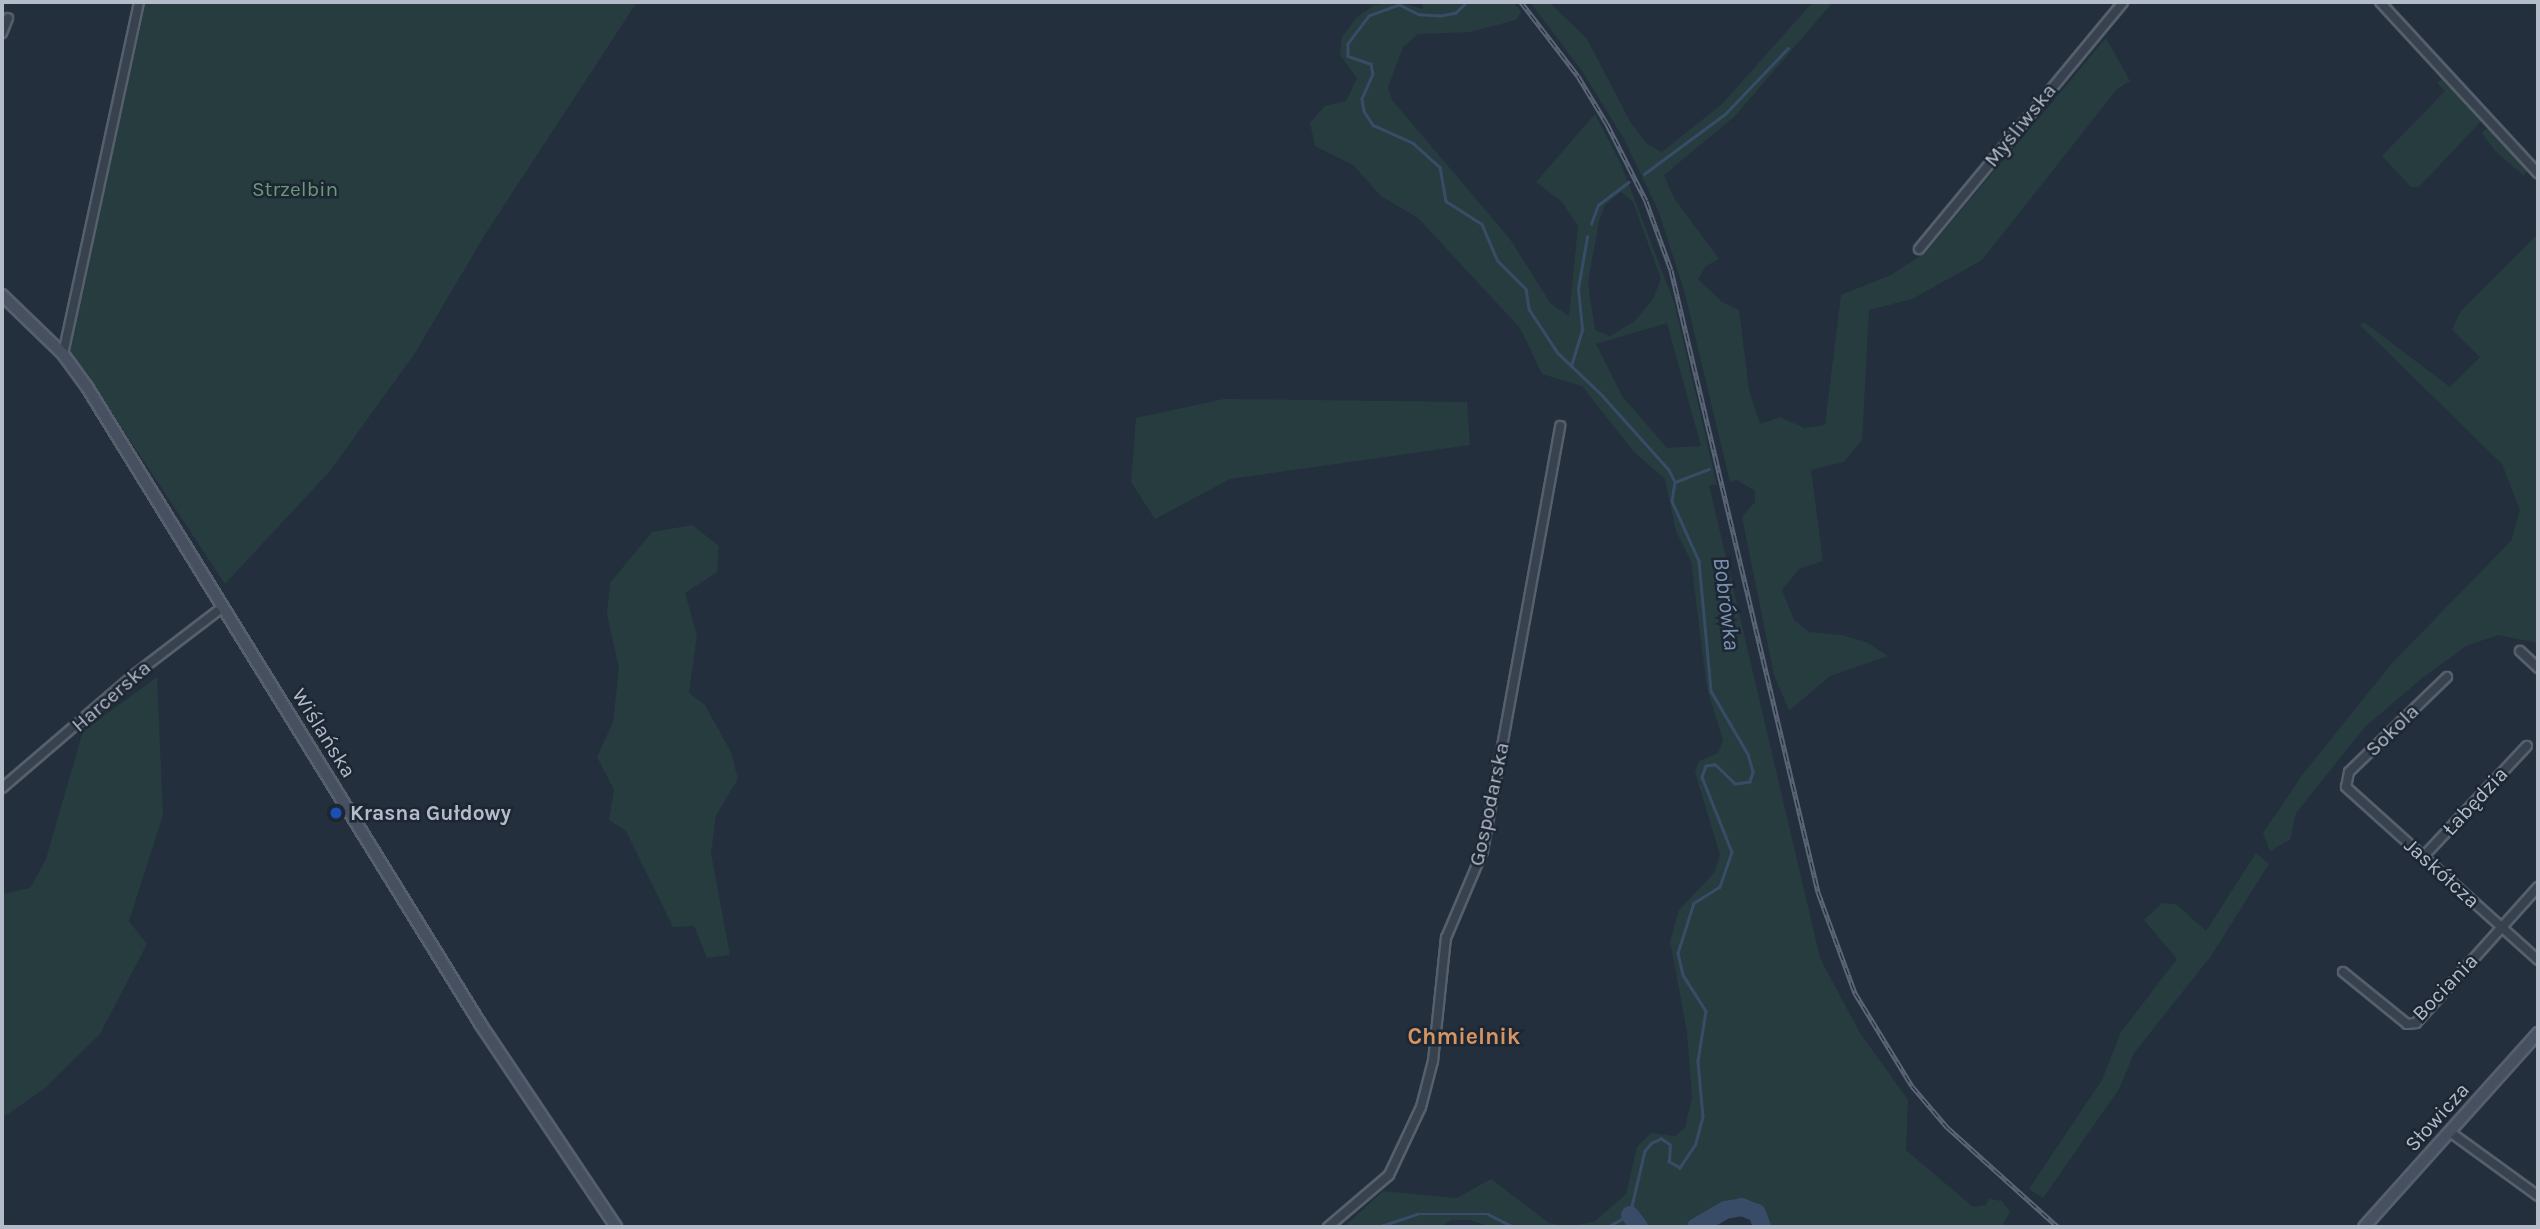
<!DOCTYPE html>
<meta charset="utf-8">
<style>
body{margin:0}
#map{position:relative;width:2540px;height:1229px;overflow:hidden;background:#242f3e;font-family:Karla,sans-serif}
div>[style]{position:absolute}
.green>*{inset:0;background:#263c3f}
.stream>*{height:2.5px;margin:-1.25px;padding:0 1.25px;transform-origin:1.25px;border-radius:1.25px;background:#394c67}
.river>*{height:18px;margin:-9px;padding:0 9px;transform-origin:9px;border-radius:9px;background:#394c67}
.roads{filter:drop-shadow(2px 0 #565f6c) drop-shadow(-2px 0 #565f6c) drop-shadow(0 2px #565f6c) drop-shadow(0 -2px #565f6c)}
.street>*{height:8px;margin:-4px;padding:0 4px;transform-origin:4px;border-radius:4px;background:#38414e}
.secondary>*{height:10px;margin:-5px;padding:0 5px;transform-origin:5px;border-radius:5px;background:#465061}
.rail>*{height:5px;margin-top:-2.5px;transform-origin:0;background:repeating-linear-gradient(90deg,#1d2633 0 8px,#5a6575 0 16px);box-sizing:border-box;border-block:2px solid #5a6575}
.dots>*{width:19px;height:19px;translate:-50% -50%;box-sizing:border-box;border:4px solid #1d2633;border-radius:50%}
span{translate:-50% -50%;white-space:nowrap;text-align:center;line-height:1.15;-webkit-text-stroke:5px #1d2633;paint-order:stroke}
.street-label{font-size:21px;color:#b4bcc9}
.park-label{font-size:21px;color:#6b9a76}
.poi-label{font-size:21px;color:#b4bcc9;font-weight:700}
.left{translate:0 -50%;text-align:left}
.water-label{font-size:23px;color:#7c92b1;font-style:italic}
.neighbourhood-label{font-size:23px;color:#d59563;font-weight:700}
.frame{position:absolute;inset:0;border:4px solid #b4bcc9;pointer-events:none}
</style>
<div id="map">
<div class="green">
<i style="clip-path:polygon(146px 2px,637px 2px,484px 236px,415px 353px,330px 471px,225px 584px,69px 348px)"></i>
<i style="clip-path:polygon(evenodd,1398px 2px,1423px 9px,1422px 2px,1513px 2px,1521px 11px,1516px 20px,1470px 32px,1418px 34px,1403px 47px,1388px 87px,1392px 100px,1510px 239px,1551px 304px,1569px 316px,1578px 226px,1562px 202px,1536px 182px,1595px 114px,1621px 164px,1675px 305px,1717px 485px,1709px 485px,1820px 958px,1860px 1033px,1908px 1100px,1906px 1150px,1973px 1207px,1986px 1205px,1989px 1199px,2002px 1201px,2010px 1212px,2001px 1227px,1758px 1227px,1753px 1217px,1741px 1213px,1727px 1213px,1710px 1227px,1491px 1227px,1470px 1220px,1451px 1220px,1441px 1227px,1344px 1227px,1383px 1191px,1457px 1198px,1491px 1179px,1549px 1223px,1571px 1227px,1595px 1221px,1626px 1194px,1637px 1147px,1651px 1133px,1675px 1136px,1685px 1128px,1692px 1097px,1687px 1032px,1670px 941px,1679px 910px,1714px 873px,1720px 855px,1695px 772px,1699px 761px,1718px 753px,1723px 740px,1707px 688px,1691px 561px,1676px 531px,1665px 479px,1634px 452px,1582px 386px,1542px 374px,1520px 328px,1418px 218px,1381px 196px,1353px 165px,1315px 146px,1310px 123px,1325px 106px,1346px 101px,1357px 78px,1340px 55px,1342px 37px,1357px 17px,1374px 5px,1398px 2px,1621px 192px,1633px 202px,1661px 279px,1653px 299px,1635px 321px,1610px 336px,1595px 330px,1588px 283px,1599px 221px,1605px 205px,1621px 192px,1398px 2px,1667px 323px,1701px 446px,1667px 448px,1622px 396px,1596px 344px,1667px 323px)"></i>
<i style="clip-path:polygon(1530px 2px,1549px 2px,1587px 39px,1631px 123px,1647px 144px,1662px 152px,1722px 104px,1813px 2px,1833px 2px,1735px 116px,1664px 175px,1674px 198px,1719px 259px,1706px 266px,1698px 279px,1722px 302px,1739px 310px,1749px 390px,1760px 424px,1780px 417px,1804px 428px,1825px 425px,1841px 295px,1891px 275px,1926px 252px,2106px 38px,2130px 81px,2117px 89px,1982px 260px,1912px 299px,1869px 310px,1862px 440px,1844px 462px,1811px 470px,1823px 561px,1799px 569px,1782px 590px,1794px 620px,1809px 632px,1842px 635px,1868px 643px,1888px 656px,1830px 676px,1789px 711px,1774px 675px,1742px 517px,1755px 502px,1755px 491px,1737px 480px,1730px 482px,1684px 290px,1658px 210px,1624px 139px,1582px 71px)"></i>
<i style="clip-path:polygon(2442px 79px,2447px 79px,2483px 119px,2419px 187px,2411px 187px,2382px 156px,2445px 91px,2437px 83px)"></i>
<i style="clip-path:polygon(2486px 129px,2492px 129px,2529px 168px,2524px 176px,2495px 151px,2482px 133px)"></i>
<i style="clip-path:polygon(2538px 234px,2538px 643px,2498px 635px,2466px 646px,2421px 679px,2365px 727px,2296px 813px,2290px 840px,2270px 851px,2263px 833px,2303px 774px,2393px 662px,2511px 541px,2520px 510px,2502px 464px,2360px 325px,2364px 322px,2450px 387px,2480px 357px,2452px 330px,2461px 311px)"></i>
<i style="clip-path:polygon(1224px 399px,1467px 402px,1470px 445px,1230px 479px,1155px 519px,1131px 482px,1136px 418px)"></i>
<i style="clip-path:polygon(692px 525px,719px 546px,717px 572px,685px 593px,697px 635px,689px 693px,705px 705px,731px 752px,738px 779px,716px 815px,711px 853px,730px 955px,707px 958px,694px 926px,673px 927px,626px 831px,609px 820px,614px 790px,597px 757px,613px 722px,619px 668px,607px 615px,610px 583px,652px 532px)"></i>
<i style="clip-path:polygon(157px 677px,163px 815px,129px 921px,147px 944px,100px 1034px,44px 1089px,2px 1118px,2px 894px,30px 888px,46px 859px,83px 731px)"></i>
<i style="clip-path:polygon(2256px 853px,2269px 864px,2211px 956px,2134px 1053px,2119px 1089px,2043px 1198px,2029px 1189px,2102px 1080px,2121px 1032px,2177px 959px,2144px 920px,2162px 903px,2176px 904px,2206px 931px)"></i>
</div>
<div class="stream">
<i style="left:1467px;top:2px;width:16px;rotate:135deg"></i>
<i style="left:1456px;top:13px;width:15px;rotate:169deg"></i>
<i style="left:1441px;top:16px;width:22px;rotate:-177deg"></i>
<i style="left:1419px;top:15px;width:22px;rotate:-153deg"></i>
<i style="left:1399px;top:5px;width:32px;rotate:160deg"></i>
<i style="left:1369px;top:16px;width:35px;rotate:127deg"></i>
<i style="left:1348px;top:44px;width:12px;rotate:90deg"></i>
<i style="left:1348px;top:56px;width:24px;rotate:19deg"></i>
<i style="left:1371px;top:64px;width:10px;rotate:79deg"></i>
<i style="left:1373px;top:74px;width:27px;rotate:114deg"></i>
<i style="left:1362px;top:99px;width:12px;rotate:81deg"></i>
<i style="left:1364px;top:111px;width:17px;rotate:57deg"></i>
<i style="left:1373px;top:125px;width:44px;rotate:24.2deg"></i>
<i style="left:1413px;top:143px;width:36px;rotate:42deg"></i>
<i style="left:1440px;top:167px;width:35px;rotate:80deg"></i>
<i style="left:1446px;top:201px;width:43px;rotate:32.6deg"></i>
<i style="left:1482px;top:224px;width:39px;rotate:67deg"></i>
<i style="left:1497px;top:260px;width:41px;rotate:45deg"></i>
<i style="left:1526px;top:289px;width:20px;rotate:81deg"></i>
<i style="left:1529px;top:309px;width:53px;rotate:56.6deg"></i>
<i style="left:1558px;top:353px;width:61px;rotate:43.7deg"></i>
<i style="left:1602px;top:395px;width:101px;rotate:48.2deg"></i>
<i style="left:1669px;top:470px;width:13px;rotate:63deg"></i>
<i style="left:1675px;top:482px;width:19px;rotate:99deg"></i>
<i style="left:1672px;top:501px;width:66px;rotate:65.8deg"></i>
<i style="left:1699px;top:561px;width:131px;rotate:84.7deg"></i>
<i style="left:1711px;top:691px;width:73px;rotate:59.6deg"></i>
<i style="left:1748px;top:754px;width:19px;rotate:74deg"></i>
<i style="left:1753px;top:772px;width:10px;rotate:107deg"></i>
<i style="left:1750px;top:782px;width:15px;rotate:172deg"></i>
<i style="left:1735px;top:784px;width:28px;rotate:-136deg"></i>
<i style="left:1715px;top:765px;width:9px;rotate:174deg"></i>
<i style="left:1706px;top:766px;width:12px;rotate:110deg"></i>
<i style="left:1702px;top:777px;width:81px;rotate:68.2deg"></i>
<i style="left:1732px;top:852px;width:37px;rotate:109deg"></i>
<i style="left:1720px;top:887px;width:31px;rotate:148deg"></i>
<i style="left:1694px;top:903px;width:52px;rotate:107.7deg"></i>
<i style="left:1678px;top:953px;width:23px;rotate:77deg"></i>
<i style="left:1683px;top:975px;width:43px;rotate:57.4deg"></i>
<i style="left:1706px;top:1011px;width:51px;rotate:99.1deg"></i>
<i style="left:1698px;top:1061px;width:56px;rotate:84.9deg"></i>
<i style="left:1703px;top:1117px;width:28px;rotate:105deg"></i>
<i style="left:1696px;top:1144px;width:29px;rotate:124deg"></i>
<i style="left:1680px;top:1168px;width:13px;rotate:-151deg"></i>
<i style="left:1669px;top:1162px;width:17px;rotate:-87deg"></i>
<i style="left:1670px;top:1145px;width:11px;rotate:-146deg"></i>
<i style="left:1661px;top:1139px;width:10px;rotate:156deg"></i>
<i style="left:1652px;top:1143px;width:11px;rotate:131deg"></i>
<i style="left:1645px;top:1151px;width:66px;rotate:103.2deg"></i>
<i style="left:1630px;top:1215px;width:25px;rotate:151deg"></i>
<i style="left:1644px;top:174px;width:101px;rotate:-36.5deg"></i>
<i style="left:1725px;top:114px;width:91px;rotate:-46.3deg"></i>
<i style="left:1591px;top:224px;width:20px;rotate:-70deg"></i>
<i style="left:1598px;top:205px;width:38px;rotate:-37deg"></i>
<i style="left:1571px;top:366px;width:39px;rotate:-73deg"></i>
<i style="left:1582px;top:329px;width:40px;rotate:-95.7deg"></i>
<i style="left:1578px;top:289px;width:53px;rotate:-80.2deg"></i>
<i style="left:1675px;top:482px;width:36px;rotate:-21deg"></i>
<i style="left:1378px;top:1227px;width:41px;rotate:-18.4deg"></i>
<i style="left:1417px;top:1214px;width:71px"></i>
<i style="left:1488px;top:1214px;width:29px;rotate:27deg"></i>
</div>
<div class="river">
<i style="left:1630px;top:1215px;width:15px;rotate:53deg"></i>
<i style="left:1696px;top:1227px;width:34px;rotate:-30deg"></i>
<i style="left:1725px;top:1210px;width:17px;rotate:-10deg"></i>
<i style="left:1742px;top:1207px;width:16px;rotate:22deg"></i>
<i style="left:1757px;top:1213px;width:15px;rotate:70deg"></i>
</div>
<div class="roads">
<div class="street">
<i style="left:2380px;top:2px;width:233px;rotate:47.3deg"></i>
<i style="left:2px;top:33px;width:16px;rotate:-68deg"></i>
<i style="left:1919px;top:249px;width:320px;rotate:-50.4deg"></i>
<i style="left:63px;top:354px;width:360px;rotate:-77.8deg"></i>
<i style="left:2520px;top:651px;width:25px;rotate:43deg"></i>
<i style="left:2447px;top:677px;width:136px;rotate:135.9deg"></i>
<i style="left:2349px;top:772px;width:15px;rotate:101deg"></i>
<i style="left:2346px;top:787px;width:258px;rotate:42deg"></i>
<i style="left:2px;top:788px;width:174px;rotate:-40.6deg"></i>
<i style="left:134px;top:675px;width:112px;rotate:-37.4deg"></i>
<i style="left:2423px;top:857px;width:152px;rotate:-46.9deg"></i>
<i style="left:2343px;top:972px;width:82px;rotate:39.1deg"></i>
<i style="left:2407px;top:1024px;width:9px;rotate:-6deg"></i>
<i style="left:2416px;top:1023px;width:183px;rotate:-48.1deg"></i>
<i style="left:2450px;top:1132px;width:109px;rotate:36deg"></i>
<i style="left:1328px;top:1227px;width:80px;rotate:-40.4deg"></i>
<i style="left:1389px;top:1175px;width:75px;rotate:-64.8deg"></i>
<i style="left:1421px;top:1107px;width:48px;rotate:-75.4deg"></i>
<i style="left:1433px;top:1061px;width:124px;rotate:-84deg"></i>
<i style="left:1446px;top:938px;width:95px;rotate:-67deg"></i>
<i style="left:1483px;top:851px;width:432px;rotate:-79.7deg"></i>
</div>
<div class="secondary">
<i style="left:2px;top:295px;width:85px;rotate:44deg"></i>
<i style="left:63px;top:354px;width:41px;rotate:54deg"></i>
<i style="left:87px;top:387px;width:750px;rotate:58.3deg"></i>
<i style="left:481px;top:1025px;width:243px;rotate:56.2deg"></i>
<i style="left:2364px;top:1227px;width:261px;rotate:-48.1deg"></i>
</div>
</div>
<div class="rail">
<i style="left:1521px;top:2px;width:93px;rotate:52.4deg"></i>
<i style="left:1578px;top:76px;width:56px;rotate:58.9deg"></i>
<i style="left:1607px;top:124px;width:86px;rotate:63.1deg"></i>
<i style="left:1646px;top:201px;width:73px;rotate:70.1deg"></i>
<i style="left:1671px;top:270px;width:639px;rotate:76.7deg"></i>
<i style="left:1818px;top:892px;width:108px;rotate:69.9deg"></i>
<i style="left:1855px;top:993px;width:109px;rotate:58.5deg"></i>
<i style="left:1912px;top:1086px;width:54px;rotate:49.5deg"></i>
<i style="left:1947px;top:1127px;width:149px;rotate:42deg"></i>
</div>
<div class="dots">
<i style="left:336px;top:813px;background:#1a4fb4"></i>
</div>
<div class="street-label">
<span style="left:2020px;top:125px;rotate:-51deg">Myśliwska</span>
<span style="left:111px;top:696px;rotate:-41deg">Harcerska</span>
<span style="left:2392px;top:730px;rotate:-44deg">Sokola</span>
<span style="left:324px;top:733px;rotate:58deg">Wiślańska</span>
<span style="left:2475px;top:801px;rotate:-47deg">Łabędzia</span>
<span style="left:1489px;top:804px;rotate:-78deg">Gospodarska</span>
<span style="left:2442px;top:873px;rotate:42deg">Jaskółcza</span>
<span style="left:2445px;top:987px;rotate:-46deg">Bociania</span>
<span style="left:2437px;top:1117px;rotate:-48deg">Słowicza</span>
</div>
<div class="park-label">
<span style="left:295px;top:189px">Strzelbin</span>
</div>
<div class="poi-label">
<span class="left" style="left:350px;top:813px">Krasna Gułdowy</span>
</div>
<div class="water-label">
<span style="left:1726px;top:604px;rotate:83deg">Bobrówka</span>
</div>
<div class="neighbourhood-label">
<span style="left:1464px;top:1037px">Chmielnik</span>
</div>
<div class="frame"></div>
</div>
